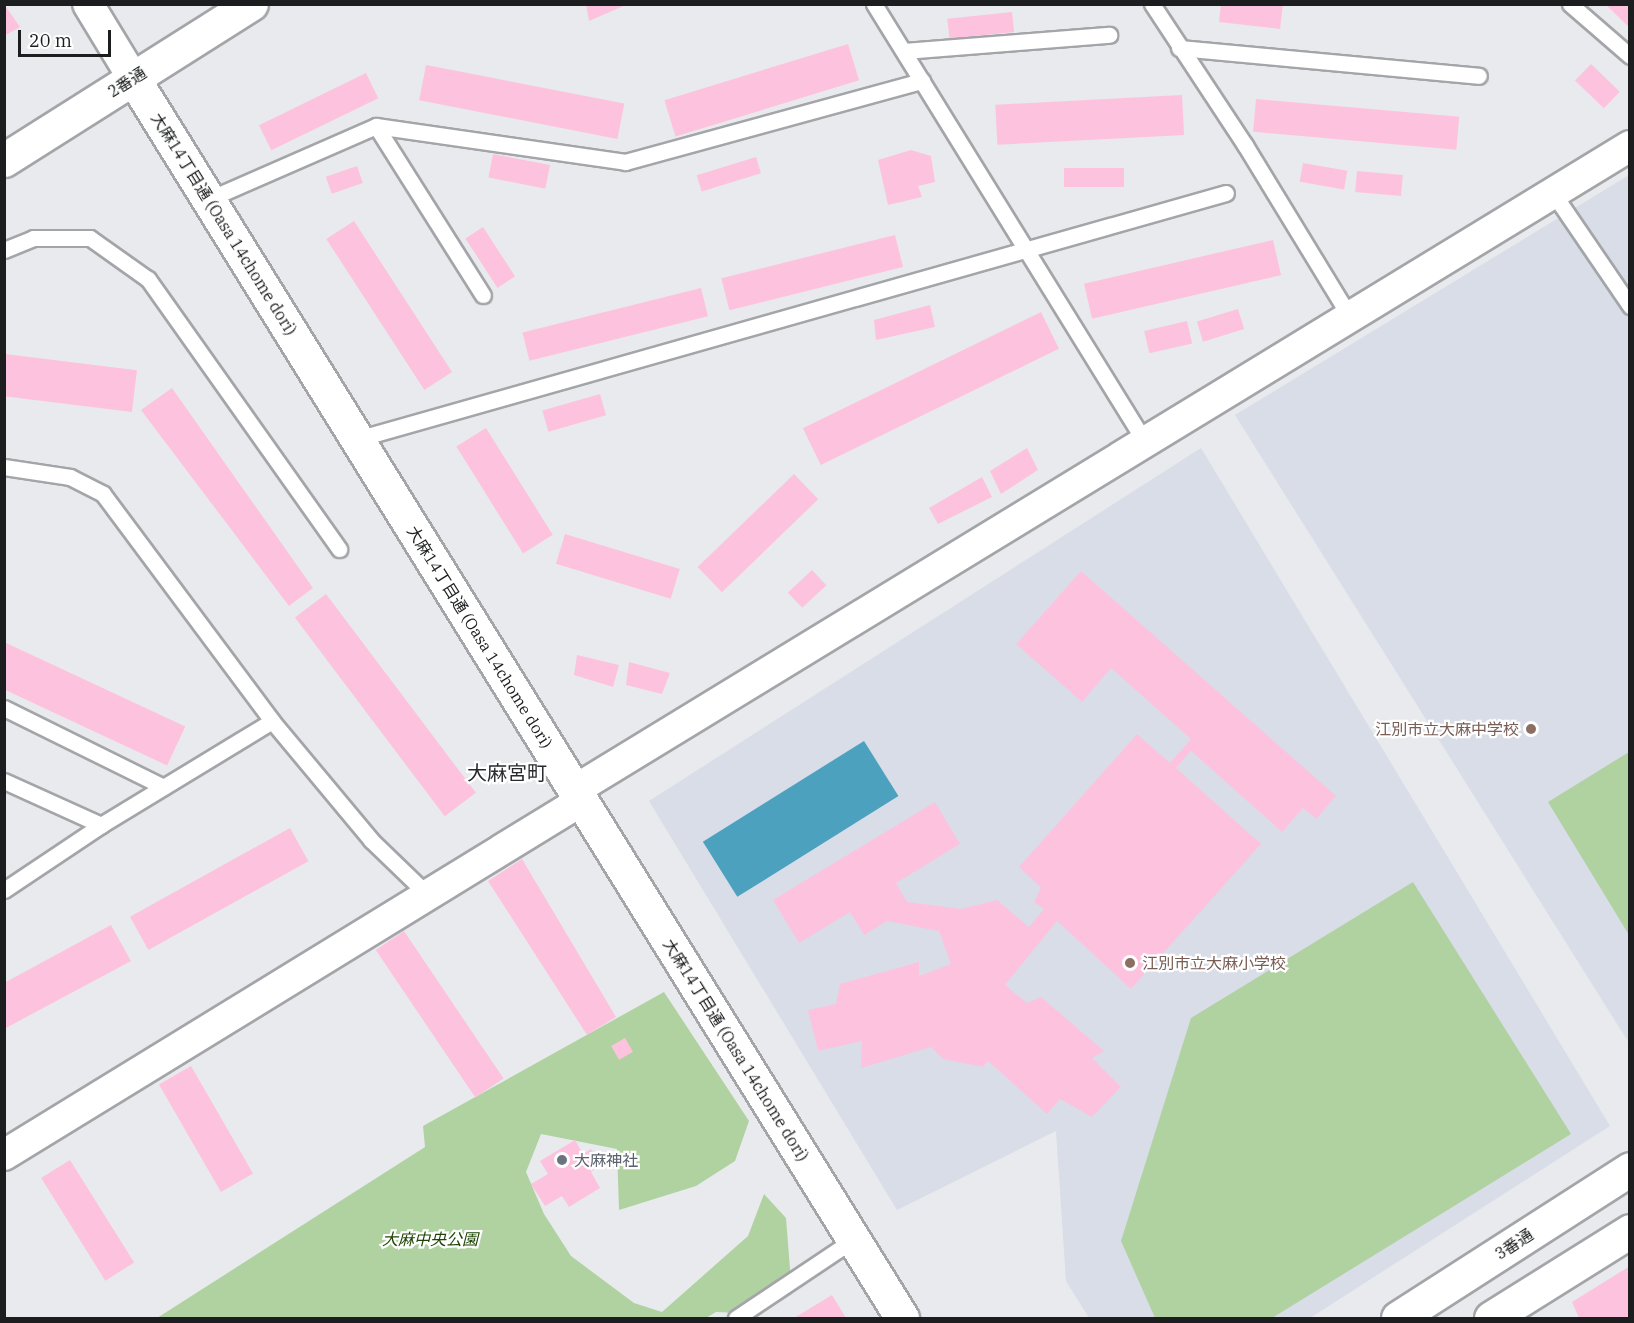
<!DOCTYPE html>
<meta charset="utf-8">
<style>
body{margin:0}
#map{position:relative;width:1634px;height:1323px;overflow:hidden;background:#e8eaee;font-family:"IBM Plex Serif","Noto Sans JP",serif}
div>[style]{position:absolute}
.built>*{inset:0;background:#d8dde8}
.green>*{inset:0;background:#b0d2a1}
.water>*{inset:0;background:#4ca1bf;transform-origin:0 0}
.building>*{inset:0;background:#fdc3de;transform-origin:0 0}
.roads{filter:drop-shadow(2px 0 #a3a5a8) drop-shadow(-2px 0 #a3a5a8) drop-shadow(0 2px #a3a5a8) drop-shadow(0 -2px #a3a5a8)}
.lane>*{height:15px;margin:-7.5px;padding:0 7.5px;transform-origin:7.5px;border-radius:7.5px;background:#fff}
.street>*{height:30px;margin:-15px;padding:0 15px;transform-origin:15px;border-radius:15px;background:#fff}
.secondary>*{height:33px;margin:-16.5px;padding:0 16.5px;transform-origin:16.5px;border-radius:16.5px;background:#fff}
.dots>*{width:16px;height:16px;translate:-50% -50%;box-sizing:border-box;border:3px solid #fff;border-radius:50%}
span{translate:-50% -50%;white-space:nowrap;text-align:center;line-height:1.15;-webkit-text-stroke:4.5px #fff;paint-order:stroke}
.street-label{font-size:16px;color:#1c1d1e}
.education-label{font-size:16px;color:#785e54}
.right{translate:-100% -50%;text-align:right}
.left{translate:0 -50%;text-align:left}
.worship-label{font-size:16px;color:#5b616d}
.park-label{font-size:16px;color:#1f4506;font-style:italic}
.quarter-label{font-size:20px;color:#292a2d}
.frame{position:absolute;inset:0;border:6px solid #1c1d1e;pointer-events:none}
.scale{position:absolute;left:18px;top:30px;width:93px;height:27px;box-sizing:border-box;border:3px solid #1c1d1e;border-top:0;padding-left:8px;font-size:18px;line-height:21px;white-space:nowrap;color:#1c1d1e;-webkit-text-stroke:4px #fff;paint-order:stroke}
</style>
<div id="map">
<div class="built">
<i style="clip-path:polygon(1629px 175px,1629px 1043px,1235px 415px)"></i>
<i style="clip-path:polygon(1201px 448px,1610px 1126px,1310px 1318px,1089px 1318px,1066px 1281px,1056px 1131px,897px 1210px,649px 801px)"></i>
</div>
<div class="green">
<i style="clip-path:polygon(1629px 752px,1629px 935px,1548px 802px)"></i>
<i style="clip-path:polygon(1413px 882px,1571px 1134px,1272px 1318px,1155px 1318px,1121px 1241px,1191px 1018px)"></i>
<i style="clip-path:polygon(664px 992px,749px 1121px,735px 1161px,696px 1186px,619px 1210px,617px 1149px,541px 1134px,526px 1172px,544px 1214px,571px 1256px,634px 1303px,662px 1312px,748px 1236px,764px 1194px,786px 1218px,792px 1294px,760px 1314px,716px 1312px,706px 1318px,157px 1318px,425px 1147px,423px 1126px)"></i>
</div>
<div class="water">
<i style="left:864px;top:741px;width:65px;height:190px;rotate:58deg"></i>
</div>
<div class="building">
<i style="clip-path:polygon(4px 4px,20px 27px,4px 36px)"></i>
<i style="clip-path:polygon(586px 4px,628px 4px,589px 21px)"></i>
<i style="clip-path:polygon(1221px 4px,1283px 4px,1280px 29px,1219px 22px)"></i>
<i style="clip-path:polygon(1605px 4px,1630px 4px,1630px 28px)"></i>
<i style="left:1012px;top:12px;width:20px;height:65px;rotate:84deg"></i>
<i style="left:848px;top:44px;width:38px;height:192px;rotate:73deg"></i>
<i style="left:1591px;top:64px;width:40px;height:23px;rotate:44deg"></i>
<i style="left:426px;top:65px;width:202px;height:36px;rotate:11deg"></i>
<i style="left:366px;top:73px;width:28px;height:119px;rotate:64deg"></i>
<i style="left:1182px;top:95px;width:40px;height:187px;rotate:87deg"></i>
<i style="left:1256px;top:99px;width:204px;height:33px;rotate:5deg"></i>
<i style="clip-path:polygon(911px 150px,931px 156px,935px 182px,918px 186px,922px 197px,888px 205px,878px 160px)"></i>
<i style="left:493px;top:154px;width:58px;height:24px;rotate:11deg"></i>
<i style="left:756px;top:157px;width:17px;height:62px;rotate:73deg"></i>
<i style="left:1303px;top:163px;width:45px;height:19px;rotate:10deg"></i>
<i style="left:357px;top:166px;width:18px;height:33px;rotate:71deg"></i>
<i style="left:1124px;top:168px;width:19px;height:60px;rotate:90deg"></i>
<i style="left:1357px;top:171px;width:46px;height:21px;rotate:5deg"></i>
<i style="left:354px;top:221px;width:180px;height:33px;rotate:57deg"></i>
<i style="left:483px;top:227px;width:59px;height:21px;rotate:57deg"></i>
<i style="left:895px;top:235px;width:33px;height:179px;rotate:76deg"></i>
<i style="left:1273px;top:240px;width:36px;height:194px;rotate:77deg"></i>
<i style="left:701px;top:288px;width:29px;height:184px;rotate:76deg"></i>
<i style="clip-path:polygon(930px 305px,935px 327px,876px 340px,874px 320px)"></i>
<i style="left:1238px;top:309px;width:21px;height:43px;rotate:73deg"></i>
<i style="left:1041px;top:312px;width:41px;height:265px;rotate:64deg"></i>
<i style="left:1187px;top:321px;width:23px;height:44px;rotate:77deg"></i>
<i style="left:5px;top:354px;width:133px;height:42px;rotate:7deg"></i>
<i style="clip-path:polygon(172px 388px,313px 588px,289px 606px,141px 410px)"></i>
<i style="left:600px;top:394px;width:22px;height:60px;rotate:74deg"></i>
<i style="left:486px;top:428px;width:126px;height:35px;rotate:58deg"></i>
<i style="clip-path:polygon(1027px 448px,1038px 470px,1001px 494px,990px 471px)"></i>
<i style="left:794px;top:474px;width:35px;height:134px;rotate:46deg"></i>
<i style="clip-path:polygon(982px 477px,992px 497px,938px 524px,929px 508px)"></i>
<i style="left:565px;top:534px;width:120px;height:31px;rotate:17deg"></i>
<i style="left:812px;top:570px;width:21px;height:33px;rotate:47deg"></i>
<i style="clip-path:polygon(1081px 571px,1336px 796px,1316px 819px,1303px 808px,1282px 832px,1191px 751px,1176px 768px,1261px 844px,1131px 989px,1057px 921px,1005px 985px,1027px 1003px,1041px 997px,1104px 1051px,1092px 1058px,1121px 1087px,1092px 1117px,1060px 1099px,1047px 1114px,988px 1061px,983px 1067px,943px 1059px,931px 1047px,861px 1068px,862px 1041px,818px 1051px,808px 1010px,836px 1004px,840px 984px,919px 962px,919px 976px,951px 964px,939px 931px,887px 921px,864px 935px,850px 912px,799px 943px,773px 900px,935px 802px,960px 844px,896px 883px,907px 902px,961px 909px,997px 900px,1029px 927px,1044px 909px,1034px 902px,1041px 888px,1019px 867px,1137px 734px,1170px 763px,1191px 739px,1111px 668px,1082px 702px,1016px 644px)"></i>
<i style="left:326px;top:594px;width:249px;height:39px;rotate:53deg"></i>
<i style="left:4px;top:642px;width:200px;height:43px;rotate:25deg"></i>
<i style="clip-path:polygon(577px 655px,619px 665px,613px 687px,574px 675px)"></i>
<i style="clip-path:polygon(629px 662px,670px 673px,662px 694px,626px 685px)"></i>
<i style="left:290px;top:828px;width:38px;height:183px;rotate:61deg"></i>
<i style="clip-path:polygon(522px 859px,616px 1017px,587px 1035px,488px 881px)"></i>
<i style="clip-path:polygon(111px 925px,131px 961px,4px 1029px,4px 983px)"></i>
<i style="left:404px;top:931px;width:178px;height:34px;rotate:56deg"></i>
<i style="left:625px;top:1038px;width:16px;height:16px;rotate:60deg"></i>
<i style="left:191px;top:1066px;width:124px;height:37px;rotate:60deg"></i>
<i style="clip-path:polygon(575px 1140px,583px 1154px,591px 1149px,601px 1165px,591px 1172px,600px 1188px,569px 1207px,562px 1196px,545px 1206px,531px 1184px,548px 1174px,540px 1161px)"></i>
<i style="left:70px;top:1160px;width:121px;height:34px;rotate:58deg"></i>
<i style="clip-path:polygon(1630px 1266px,1630px 1318px,1579px 1318px,1572px 1302px)"></i>
<i style="clip-path:polygon(832px 1295px,846px 1318px,794px 1318px)"></i>
</div>
<div class="roads">
<div class="lane">
<i style="left:874px;top:4px;width:515px;rotate:58.25deg"></i>
<i style="left:1152px;top:4px;width:169px;rotate:56.6deg"></i>
<i style="left:1245px;top:145px;width:202px;rotate:58.6deg"></i>
<i style="left:1570px;top:4px;width:79px;rotate:40.9deg"></i>
<i style="left:1179px;top:48px;width:301px;rotate:5.3deg"></i>
<i style="left:904px;top:51px;width:206px;rotate:-4.5deg"></i>
<i style="left:376px;top:126px;width:200px;rotate:57.7deg"></i>
<i style="left:1553px;top:193px;width:137px;rotate:55.7deg"></i>
<i style="left:209px;top:199px;width:182px;rotate:-23.6deg"></i>
<i style="left:376px;top:126px;width:252px;rotate:8.2deg"></i>
<i style="left:625px;top:162px;width:308px;rotate:-15.3deg"></i>
<i style="left:4px;top:250px;width:31px;rotate:-22deg"></i>
<i style="left:33px;top:238px;width:57px"></i>
<i style="left:90px;top:238px;width:71px;rotate:35.3deg"></i>
<i style="left:148px;top:279px;width:331px;rotate:54.7deg"></i>
<i style="left:357px;top:439px;width:903px;rotate:-15.81deg"></i>
<i style="left:4px;top:467px;width:67px;rotate:8.6deg"></i>
<i style="left:70px;top:477px;width:37px;rotate:27deg"></i>
<i style="left:103px;top:494px;width:283px;rotate:53.3deg"></i>
<i style="left:272px;top:721px;width:155px;rotate:50.2deg"></i>
<i style="left:371px;top:840px;width:79px;rotate:44deg"></i>
<i style="left:4px;top:708px;width:178px;rotate:26.3deg"></i>
<i style="left:4px;top:781px;width:107px;rotate:24.4deg"></i>
<i style="left:4px;top:890px;width:117px;rotate:-33.8deg"></i>
<i style="left:101px;top:825px;width:200px;rotate:-31.3deg"></i>
<i style="left:736px;top:1318px;width:141px;rotate:-33.7deg"></i>
</div>
<div class="street">
<i style="left:88px;top:4px;width:87px;rotate:58.7deg"></i>
<i style="left:575px;top:790px;width:1236px;rotate:-31.4deg"></i>
<i style="left:4px;top:1155px;width:677px;rotate:-31.53deg"></i>
</div>
<div class="secondary">
<i style="left:133px;top:78px;width:1459px;rotate:58.19deg"></i>
<i style="left:4px;top:160px;width:292px;rotate:-32.3deg"></i>
<i style="left:1398px;top:1318px;width:276px;rotate:-32.7deg"></i>
<i style="left:1491px;top:1318px;width:164px;rotate:-32deg"></i>
</div>
</div>
<div class="dots">
<i style="left:1531px;top:729px;background:#8d6e63"></i>
<i style="left:1130px;top:963px;background:#8d6e63"></i>
<i style="left:562px;top:1160px;background:#6b7280"></i>
</div>
<div class="street-label">
<span style="left:127px;top:82px;rotate:-32deg">2番通</span>
<span style="left:224px;top:224px;rotate:58deg">大麻14丁目通 (Oasa 14chome dori)</span>
<span style="left:480px;top:637px;rotate:58deg">大麻14丁目通 (Oasa 14chome dori)</span>
<span style="left:736px;top:1050px;rotate:58deg">大麻14丁目通 (Oasa 14chome dori)</span>
<span style="left:1514px;top:1244px;rotate:-33deg">3番通</span>
</div>
<div class="education-label">
<span class="right" style="left:1519px;top:729px">江別市立大麻中学校</span>
<span class="left" style="left:1142px;top:963px">江別市立大麻小学校</span>
</div>
<div class="worship-label">
<span class="left" style="left:574px;top:1160px">大麻神社</span>
</div>
<div class="park-label">
<span style="left:430px;top:1239px">大麻中央公園</span>
</div>
<div class="quarter-label">
<span style="left:507px;top:772px">大麻宮町</span>
</div>
<div class="frame"></div>
<div class="scale">20 m</div>
</div>
